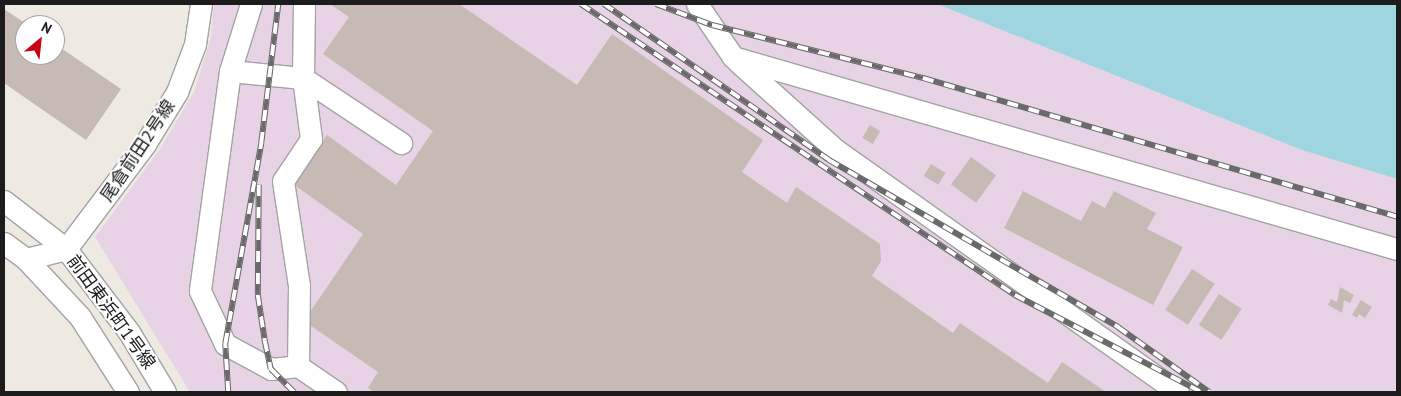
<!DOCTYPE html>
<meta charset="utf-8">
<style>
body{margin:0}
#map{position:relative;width:1401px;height:396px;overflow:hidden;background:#eee9e1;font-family:"PT Sans","Noto Sans JP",sans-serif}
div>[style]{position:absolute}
.industrial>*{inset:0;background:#e8d2e5}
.water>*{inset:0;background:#9ed5de}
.building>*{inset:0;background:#c6bab4;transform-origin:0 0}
.roads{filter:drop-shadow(1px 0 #a3a3a3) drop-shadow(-1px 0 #a3a3a3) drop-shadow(0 1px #a3a3a3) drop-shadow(0 -1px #a3a3a3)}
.minor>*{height:21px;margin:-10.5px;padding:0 10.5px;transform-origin:10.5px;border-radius:10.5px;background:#fff}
.rail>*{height:5.5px;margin-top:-2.75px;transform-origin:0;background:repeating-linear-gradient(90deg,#fff 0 11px,#6a6a6a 0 22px);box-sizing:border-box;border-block:1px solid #6a6a6a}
span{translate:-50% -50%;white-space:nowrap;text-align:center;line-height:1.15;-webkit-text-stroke:4px #fff;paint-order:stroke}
.street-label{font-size:18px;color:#1c1c1c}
.frame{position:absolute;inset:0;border:5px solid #1c1c1c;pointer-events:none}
.north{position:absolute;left:15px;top:15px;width:50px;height:50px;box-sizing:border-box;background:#fff;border:1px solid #a4a4a4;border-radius:50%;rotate:28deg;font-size:14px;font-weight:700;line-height:20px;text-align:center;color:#1c1c1c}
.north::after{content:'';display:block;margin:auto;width:18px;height:22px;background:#c80010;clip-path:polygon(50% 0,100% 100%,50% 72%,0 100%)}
</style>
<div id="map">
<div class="industrial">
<i style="clip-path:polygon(214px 4px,937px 4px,1302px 150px,1397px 179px,1397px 392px,190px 392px,95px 237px,160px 149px,194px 92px,211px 38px)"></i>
</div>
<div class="water">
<i style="clip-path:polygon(937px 4px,1397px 4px,1397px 179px,1302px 150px)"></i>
</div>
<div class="building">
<i style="clip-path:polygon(330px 4px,459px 4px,577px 85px,612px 34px,763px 140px,742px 172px,787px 203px,796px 187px,880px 244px,881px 261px,872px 276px,953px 333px,960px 323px,1048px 383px,1062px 362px,1106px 392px,374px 392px,368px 388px,378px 372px,304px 321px,363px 234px,293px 184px,327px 135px,396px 185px,433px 131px,323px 54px,349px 17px)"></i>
<i style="clip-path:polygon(4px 9px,28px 25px,25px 55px,55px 55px,55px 44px,121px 89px,86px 140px,4px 83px)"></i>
<i style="left:870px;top:125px;width:12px;height:15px;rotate:31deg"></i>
<i style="left:971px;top:157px;width:31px;height:34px;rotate:36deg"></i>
<i style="left:931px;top:164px;width:17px;height:14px;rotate:31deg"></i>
<i style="clip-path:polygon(1023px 191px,1081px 221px,1092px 201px,1105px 208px,1114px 191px,1156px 213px,1147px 229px,1183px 247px,1153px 305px,1004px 228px)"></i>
<i style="left:1192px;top:269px;width:27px;height:49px;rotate:33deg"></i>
<i style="clip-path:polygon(1340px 287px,1354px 295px,1350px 303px,1344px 300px,1342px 313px,1328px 305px,1331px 299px,1337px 302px)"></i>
<i style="left:1219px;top:294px;width:27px;height:37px;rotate:33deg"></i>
<i style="clip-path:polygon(1361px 300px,1372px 307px,1365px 318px,1359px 314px,1357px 318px,1352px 315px)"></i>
</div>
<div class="roads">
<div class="minor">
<i style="left:251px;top:4px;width:70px;rotate:107.4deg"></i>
<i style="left:230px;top:71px;width:222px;rotate:97.8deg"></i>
<i style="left:200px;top:291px;width:59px;rotate:64.7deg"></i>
<i style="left:225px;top:344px;width:52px;rotate:28.5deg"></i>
<i style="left:271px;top:369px;width:27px;rotate:-6deg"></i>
<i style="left:298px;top:366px;width:46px;rotate:34.4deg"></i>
<i style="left:304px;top:4px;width:74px;rotate:90.8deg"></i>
<i style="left:303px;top:78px;width:118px;rotate:33.6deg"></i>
<i style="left:697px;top:4px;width:64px;rotate:55.8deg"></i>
<i style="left:733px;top:57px;width:691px;rotate:16.13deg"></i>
<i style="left:737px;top:61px;width:133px;rotate:42deg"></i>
<i style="left:836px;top:150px;width:419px;rotate:35.3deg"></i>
<i style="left:230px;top:71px;width:73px;rotate:5.5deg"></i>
<i style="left:303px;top:78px;width:62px;rotate:82.5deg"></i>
<i style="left:311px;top:139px;width:50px;rotate:123.7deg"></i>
<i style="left:283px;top:181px;width:105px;rotate:81.3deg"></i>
<i style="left:299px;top:285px;width:81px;rotate:90.7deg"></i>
<i style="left:4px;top:201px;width:78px;rotate:37.7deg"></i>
<i style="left:66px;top:249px;width:104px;rotate:52.8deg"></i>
<i style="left:129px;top:332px;width:70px;rotate:59deg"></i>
<i style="left:4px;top:243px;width:27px;rotate:36deg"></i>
<i style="left:26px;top:259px;width:79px;rotate:47deg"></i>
<i style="left:80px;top:317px;width:89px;rotate:57.4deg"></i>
<i style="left:26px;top:259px;width:41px;rotate:-14deg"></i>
<i style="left:66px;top:249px;width:131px;rotate:-53deg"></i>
<i style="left:145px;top:144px;width:61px;rotate:-58.4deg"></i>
<i style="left:177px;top:92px;width:51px;rotate:-69.4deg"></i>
<i style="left:195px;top:44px;width:40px;rotate:-81.5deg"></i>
</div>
</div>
<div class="rail">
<i style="left:581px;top:4px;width:523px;rotate:33.84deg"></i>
<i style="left:1015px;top:295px;width:210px;rotate:27.5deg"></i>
<i style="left:604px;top:4px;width:274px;rotate:34.7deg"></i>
<i style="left:829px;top:160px;width:334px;rotate:30deg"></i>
<i style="left:1118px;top:327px;width:112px;rotate:35.5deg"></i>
<i style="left:656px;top:4px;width:60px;rotate:20.6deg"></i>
<i style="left:712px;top:25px;width:218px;rotate:14.1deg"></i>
<i style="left:923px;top:78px;width:494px;rotate:16.3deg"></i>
<i style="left:259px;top:185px;width:110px;rotate:90.5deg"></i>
<i style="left:258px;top:295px;width:47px;rotate:81.3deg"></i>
<i style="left:265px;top:341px;width:29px;rotate:78deg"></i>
<i style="left:271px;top:369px;width:33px;rotate:45deg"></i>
<i style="left:228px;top:392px;width:48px;rotate:-93.6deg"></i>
<i style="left:225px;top:344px;width:204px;rotate:-79.8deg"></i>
<i style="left:261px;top:143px;width:140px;rotate:-83deg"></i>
</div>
<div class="street-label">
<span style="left:138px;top:151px;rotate:-56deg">尾倉前田2号線</span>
<span style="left:111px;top:312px;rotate:54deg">前田東浜町1号線</span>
</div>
<div class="frame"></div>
<div class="north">N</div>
</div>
